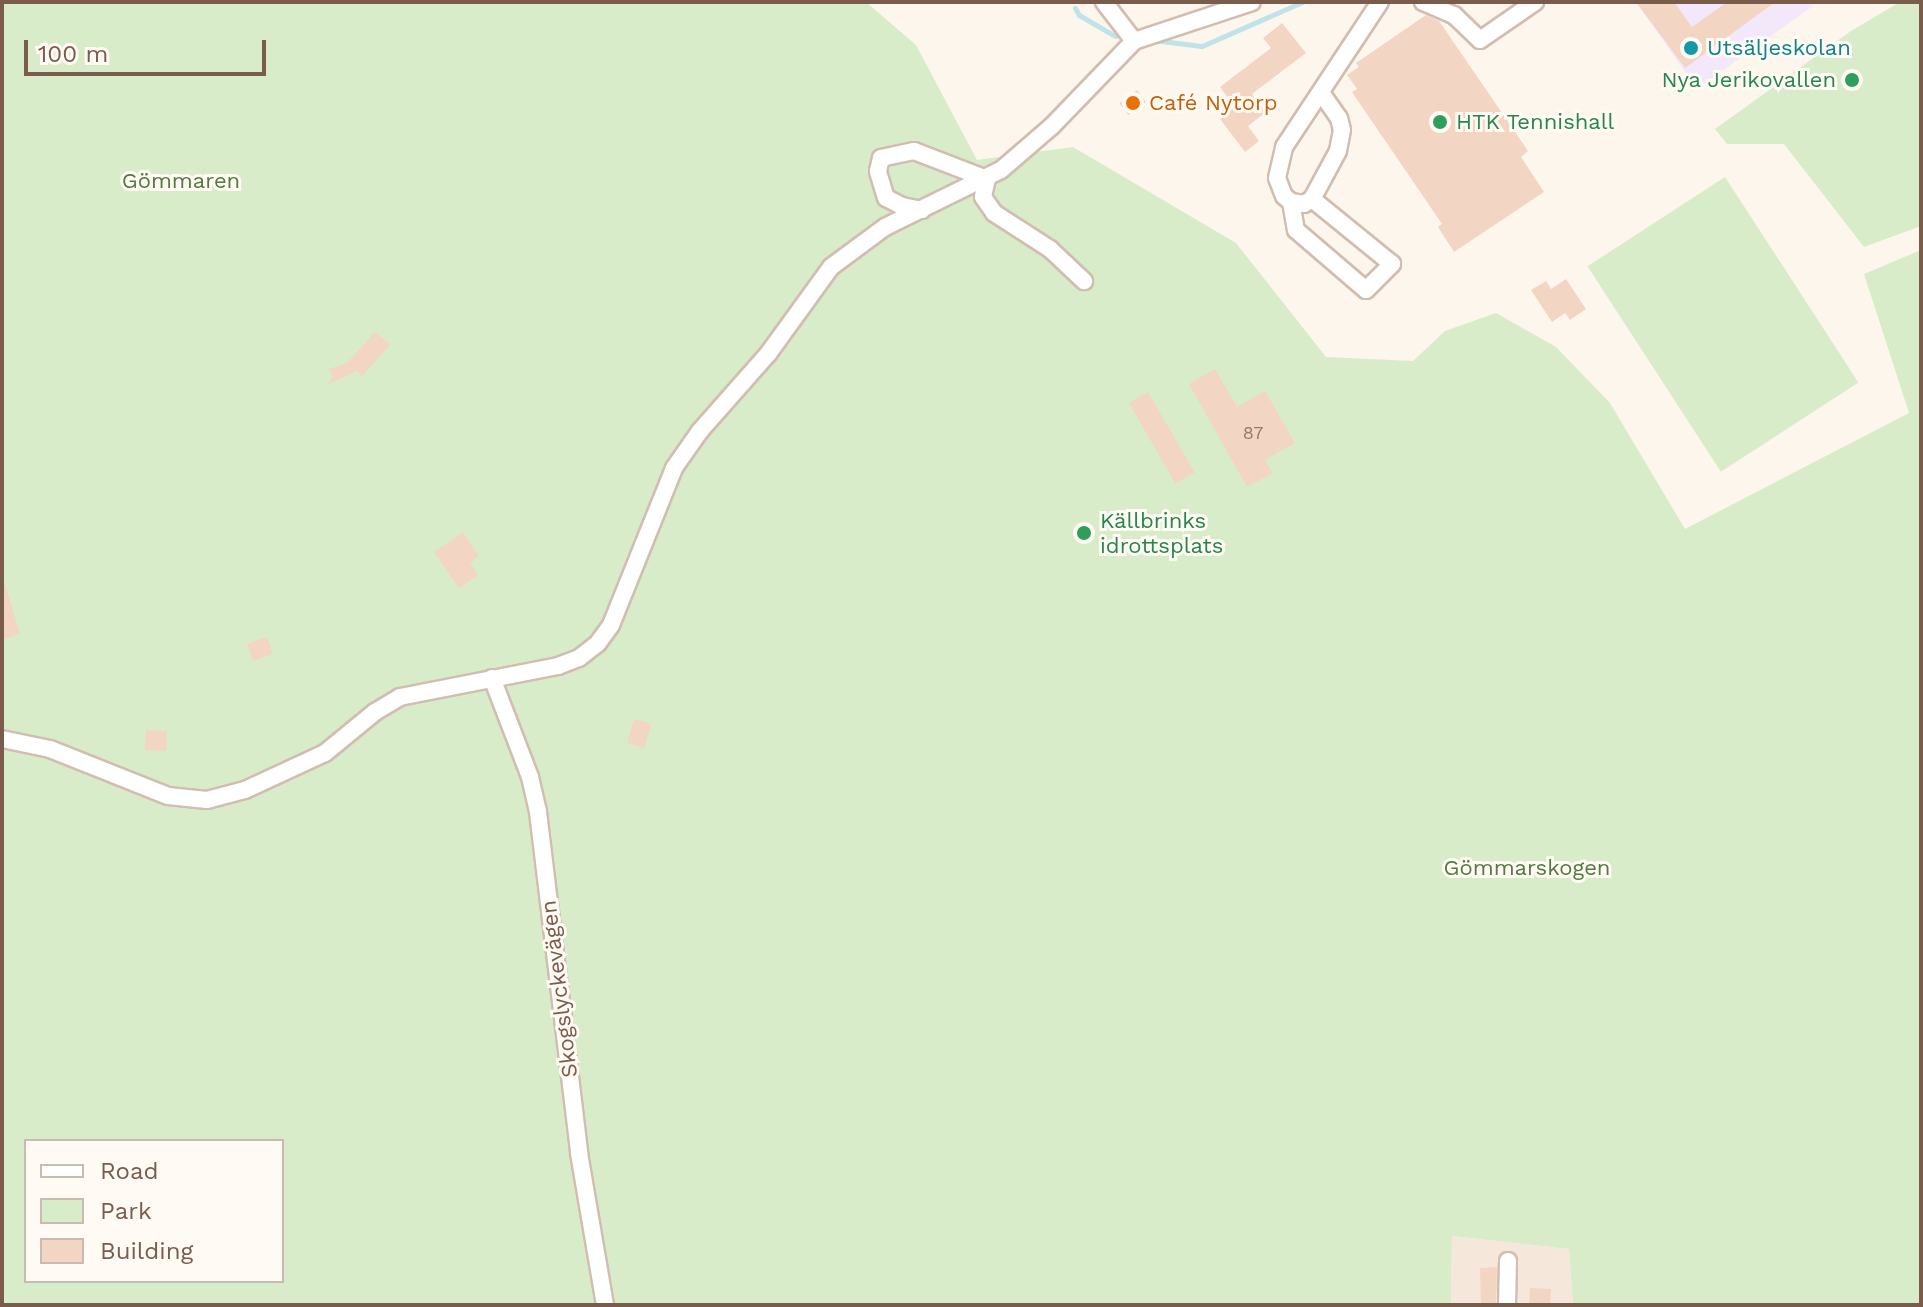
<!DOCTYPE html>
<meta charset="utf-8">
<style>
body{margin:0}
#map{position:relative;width:1923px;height:1307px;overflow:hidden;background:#fdf6ec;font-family:"Work Sans",sans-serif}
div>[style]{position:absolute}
.residential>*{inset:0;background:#f5e8da}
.education>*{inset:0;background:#f3e8fa}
.green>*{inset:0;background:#d8ecc9;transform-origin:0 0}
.stream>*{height:5px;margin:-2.5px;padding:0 2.5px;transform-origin:2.5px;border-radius:2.5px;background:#bfe3e8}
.building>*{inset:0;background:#f3d5c3;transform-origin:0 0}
.roads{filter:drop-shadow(2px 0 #d1beb0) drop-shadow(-2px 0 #d1beb0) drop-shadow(0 2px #d1beb0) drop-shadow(0 -2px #d1beb0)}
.minor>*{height:16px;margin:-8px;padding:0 8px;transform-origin:8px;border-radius:8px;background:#fff}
.dots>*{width:22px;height:22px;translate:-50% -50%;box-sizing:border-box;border:4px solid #fffaf3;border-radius:50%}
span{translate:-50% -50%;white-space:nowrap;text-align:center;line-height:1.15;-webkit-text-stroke:6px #fffaf3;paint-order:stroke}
.number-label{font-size:18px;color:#987a6a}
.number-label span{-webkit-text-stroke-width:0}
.culture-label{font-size:22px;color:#0d838f}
.left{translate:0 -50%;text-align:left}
.leisure-label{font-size:22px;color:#27864d}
.right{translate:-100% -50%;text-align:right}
.food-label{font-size:22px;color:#c56008}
.park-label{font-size:22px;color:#537a41}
.street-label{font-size:22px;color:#7a5c4d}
.frame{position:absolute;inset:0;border:4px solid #7a5c4d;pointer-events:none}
.legend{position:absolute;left:24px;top:1139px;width:260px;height:144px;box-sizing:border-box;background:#fffaf3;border:2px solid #cabbb1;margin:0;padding:10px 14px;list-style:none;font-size:24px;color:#7a5c4d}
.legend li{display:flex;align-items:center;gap:16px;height:40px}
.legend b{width:40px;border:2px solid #cabbb1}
.scale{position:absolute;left:24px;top:40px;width:242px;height:36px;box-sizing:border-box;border:4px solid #7a5c4d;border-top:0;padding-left:10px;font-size:24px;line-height:28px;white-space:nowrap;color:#7a5c4d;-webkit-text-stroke:6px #fffaf3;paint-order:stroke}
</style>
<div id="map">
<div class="residential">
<i style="clip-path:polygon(1452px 1236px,1569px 1249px,1573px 1305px,1451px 1305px)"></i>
</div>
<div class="education">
<i style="clip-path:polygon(1636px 2px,1810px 2px,1813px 6px,1697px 89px)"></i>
</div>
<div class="green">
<i style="clip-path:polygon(evenodd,2px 2px,866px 2px,916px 45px,977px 160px,1073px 147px,1236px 243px,1326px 357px,1413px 361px,1445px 331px,1496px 313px,1556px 347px,1610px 403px,1685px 529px,1909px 413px,1864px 274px,1921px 250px,1921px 1305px,1573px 1305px,1569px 1249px,1452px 1236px,1451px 1305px,2px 1305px,2px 2px,26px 1141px,282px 1141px,282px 1281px,26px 1281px,26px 1141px)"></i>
<i style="clip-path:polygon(1900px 2px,1921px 2px,1921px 226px,1864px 247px,1784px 144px,1727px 144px,1715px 129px,1851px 31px)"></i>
<i style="left:1725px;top:177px;width:245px;height:164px;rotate:57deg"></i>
</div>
<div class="stream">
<i style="left:1075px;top:8px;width:8px;rotate:60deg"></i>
<i style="left:1079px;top:15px;width:42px;rotate:30.3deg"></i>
<i style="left:1153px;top:40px;width:49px;rotate:7deg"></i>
<i style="left:1202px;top:46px;width:109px;rotate:-23.7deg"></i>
</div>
<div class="building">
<i style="clip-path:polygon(1636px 2px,1674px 2px,1692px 27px,1727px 2px,1775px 2px,1685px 68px)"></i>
<i style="clip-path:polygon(1426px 15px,1439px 21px,1528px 151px,1521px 157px,1544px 192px,1454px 252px,1438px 227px,1442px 224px,1352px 92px,1357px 89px,1347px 75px,1359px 67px,1356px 63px)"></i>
<i style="clip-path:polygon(1282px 23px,1306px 53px,1252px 94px,1266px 112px,1248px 126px,1259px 141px,1245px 152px,1220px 119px,1235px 107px,1220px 87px,1271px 48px,1263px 38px)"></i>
<i style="left:1137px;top:90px;width:15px;height:22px;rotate:53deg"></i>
<i style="clip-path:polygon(1566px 279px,1586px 309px,1570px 320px,1565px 313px,1552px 322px,1531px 290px,1546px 281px,1551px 289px)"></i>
<i style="clip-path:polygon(375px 332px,390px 345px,362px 376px,357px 371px,327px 385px,333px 377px,329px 369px,347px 363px)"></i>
<i style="clip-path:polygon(1215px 369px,1237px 407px,1265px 391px,1295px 443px,1265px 460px,1273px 473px,1247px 487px,1189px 384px)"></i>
<i style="left:1148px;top:392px;width:93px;height:22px;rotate:60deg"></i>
<i style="clip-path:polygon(463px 532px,479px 556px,470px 563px,478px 575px,459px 588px,434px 552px)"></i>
<i style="clip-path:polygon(5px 585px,20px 634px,2px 640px,2px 586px)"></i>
<i style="left:267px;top:637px;width:18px;height:21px;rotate:71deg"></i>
<i style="left:634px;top:719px;width:18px;height:25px;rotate:16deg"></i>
<i style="left:146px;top:730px;width:21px;height:20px;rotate:3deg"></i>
<i style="clip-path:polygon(1497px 1267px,1496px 1305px,1481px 1305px,1480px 1268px)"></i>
<i style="left:1530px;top:1288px;width:21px;height:17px;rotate:3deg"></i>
</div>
<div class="roads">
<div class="minor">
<i style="left:1104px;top:2px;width:49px;rotate:52.4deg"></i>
<i style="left:1423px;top:2px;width:34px;rotate:23deg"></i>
<i style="left:1454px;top:15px;width:36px;rotate:44deg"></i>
<i style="left:1480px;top:40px;width:67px;rotate:-34.6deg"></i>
<i style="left:1322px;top:94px;width:29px;rotate:55deg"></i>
<i style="left:1339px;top:118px;width:12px;rotate:76deg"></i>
<i style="left:1342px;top:130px;width:21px;rotate:101deg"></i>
<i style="left:1338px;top:151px;width:55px;rotate:118.4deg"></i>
<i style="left:1312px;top:199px;width:9px;rotate:148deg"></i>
<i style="left:1304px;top:204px;width:13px;rotate:-171deg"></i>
<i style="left:1291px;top:202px;width:9px;rotate:-139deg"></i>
<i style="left:1284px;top:196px;width:19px;rotate:-111deg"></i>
<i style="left:1277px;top:178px;width:32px;rotate:-77deg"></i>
<i style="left:1284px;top:147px;width:174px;rotate:-56.5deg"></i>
<i style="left:1291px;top:202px;width:28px;rotate:80deg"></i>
<i style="left:1296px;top:230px;width:92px;rotate:40.6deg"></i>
<i style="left:1366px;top:290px;width:37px;rotate:-45deg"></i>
<i style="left:1392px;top:264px;width:103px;rotate:-140.9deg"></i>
<i style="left:922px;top:210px;width:20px;rotate:-169deg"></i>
<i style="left:902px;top:206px;width:18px;rotate:-153deg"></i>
<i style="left:886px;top:198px;width:28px;rotate:-107deg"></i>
<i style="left:878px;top:171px;width:13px;rotate:-77deg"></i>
<i style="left:881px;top:158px;width:34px;rotate:-12deg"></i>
<i style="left:914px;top:151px;width:78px;rotate:21deg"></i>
<i style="left:987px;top:179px;width:18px;rotate:103deg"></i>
<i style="left:983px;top:197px;width:19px;rotate:55deg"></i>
<i style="left:994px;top:213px;width:67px;rotate:32.7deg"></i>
<i style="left:1050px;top:249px;width:47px;rotate:43.3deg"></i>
<i style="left:492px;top:678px;width:106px;rotate:69deg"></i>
<i style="left:530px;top:777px;width:36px;rotate:77deg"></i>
<i style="left:538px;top:812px;width:343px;rotate:83.1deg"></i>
<i style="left:579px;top:1153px;width:154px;rotate:80.3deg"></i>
<i style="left:2px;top:739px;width:49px;rotate:11.8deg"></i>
<i style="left:50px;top:749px;width:127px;rotate:21.7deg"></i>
<i style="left:168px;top:796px;width:39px;rotate:6deg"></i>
<i style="left:207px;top:800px;width:39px;rotate:-15deg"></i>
<i style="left:245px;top:790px;width:88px;rotate:-24.8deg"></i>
<i style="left:325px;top:753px;width:65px;rotate:-39.4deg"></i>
<i style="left:375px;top:712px;width:29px;rotate:-31deg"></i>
<i style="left:400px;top:697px;width:161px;rotate:-11.1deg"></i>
<i style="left:558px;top:666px;width:22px;rotate:-21deg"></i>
<i style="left:579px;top:658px;width:24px;rotate:-38deg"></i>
<i style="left:598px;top:643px;width:22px;rotate:-54deg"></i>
<i style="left:611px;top:625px;width:169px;rotate:-68.1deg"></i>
<i style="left:674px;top:468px;width:45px;rotate:-54.9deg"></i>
<i style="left:700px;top:431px;width:103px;rotate:-48.6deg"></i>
<i style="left:768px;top:354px;width:107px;rotate:-54.1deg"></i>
<i style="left:831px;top:267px;width:67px;rotate:-36.5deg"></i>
<i style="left:885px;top:227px;width:129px;rotate:-26.2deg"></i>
<i style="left:1001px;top:170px;width:67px;rotate:-40.8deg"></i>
<i style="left:1052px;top:126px;width:118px;rotate:-46deg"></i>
<i style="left:1134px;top:41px;width:124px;rotate:-18.3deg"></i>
<i style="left:1507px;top:1305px;width:44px;rotate:-88.7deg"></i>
</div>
</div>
<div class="dots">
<i style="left:1691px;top:48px;background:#0f9aa8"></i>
<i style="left:1852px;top:80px;background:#2e9e5b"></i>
<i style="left:1133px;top:103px;background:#e8710a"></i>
<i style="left:1440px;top:122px;background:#2e9e5b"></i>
<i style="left:1084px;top:533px;background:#2e9e5b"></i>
</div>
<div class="number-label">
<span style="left:1253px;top:433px">87</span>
</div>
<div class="culture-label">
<span class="left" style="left:1707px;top:48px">Utsäljeskolan</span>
</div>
<div class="leisure-label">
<span class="right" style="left:1836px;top:80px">Nya Jerikovallen</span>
<span class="left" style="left:1456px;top:122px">HTK Tennishall</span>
<span class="left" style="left:1100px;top:533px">Källbrinks<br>idrottsplats</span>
</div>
<div class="food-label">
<span class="left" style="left:1149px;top:103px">Café Nytorp</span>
</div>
<div class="park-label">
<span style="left:181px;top:181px">Gömmaren</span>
<span style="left:1527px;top:868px">Gömmarskogen</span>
</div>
<div class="street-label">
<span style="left:559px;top:989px;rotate:-97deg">Skogslyckevägen</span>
</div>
<div class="frame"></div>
<ul class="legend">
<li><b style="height:10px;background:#fff"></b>Road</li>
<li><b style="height:22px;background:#d8ecc9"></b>Park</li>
<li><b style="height:22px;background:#f3d5c3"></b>Building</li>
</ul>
<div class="scale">100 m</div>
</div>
